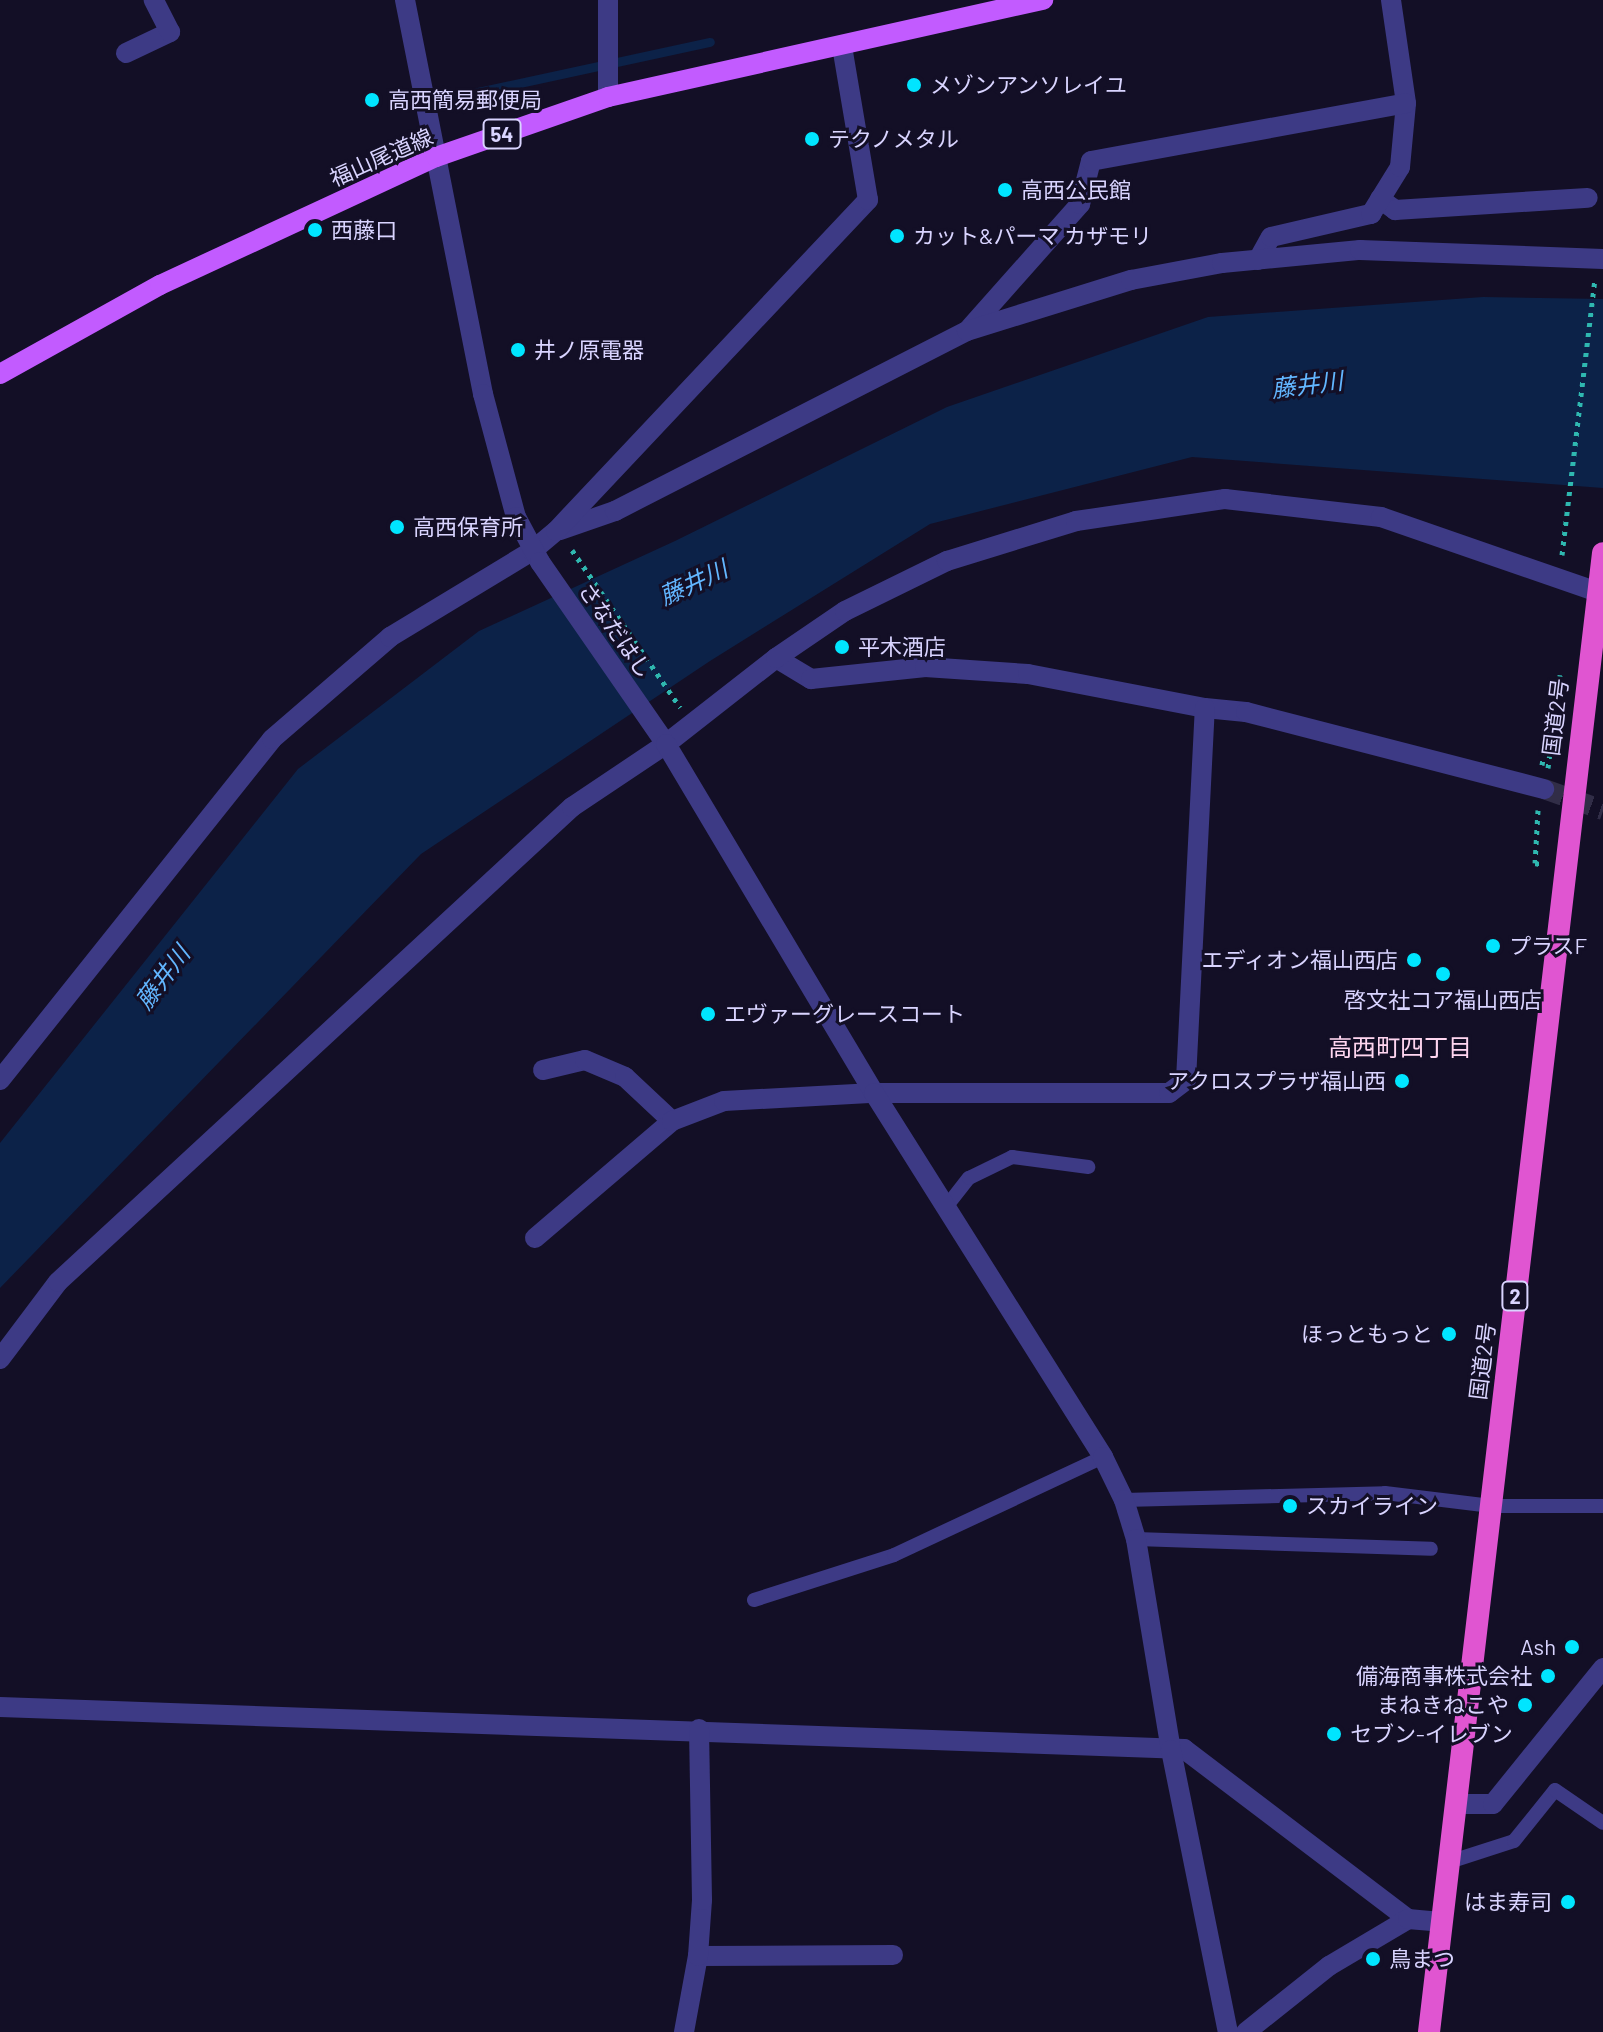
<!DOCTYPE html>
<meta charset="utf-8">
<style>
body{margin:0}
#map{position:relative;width:1603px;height:2032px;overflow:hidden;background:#130f26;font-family:Barlow,"Noto Sans JP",sans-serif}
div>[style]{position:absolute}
.water>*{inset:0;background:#0c2248}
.stream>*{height:9px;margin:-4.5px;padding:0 4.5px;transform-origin:4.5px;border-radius:4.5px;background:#0c2248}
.minor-tunnel>*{height:20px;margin-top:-10px;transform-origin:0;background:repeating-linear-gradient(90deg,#312d47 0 20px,transparent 0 30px)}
.path>*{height:5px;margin-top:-2.5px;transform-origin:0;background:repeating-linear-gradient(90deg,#2fb8b0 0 4px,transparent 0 10px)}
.service>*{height:14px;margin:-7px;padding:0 7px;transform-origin:7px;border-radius:7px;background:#3d3a85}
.minor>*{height:20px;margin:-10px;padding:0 10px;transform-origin:10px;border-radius:10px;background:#3d3a85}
.tertiary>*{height:20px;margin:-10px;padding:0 10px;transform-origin:10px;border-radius:10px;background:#3d3a85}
.primary>*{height:20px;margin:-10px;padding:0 10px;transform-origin:10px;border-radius:10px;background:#c25bff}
.trunk>*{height:22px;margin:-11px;padding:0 11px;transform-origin:11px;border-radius:11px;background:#e055d1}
.dots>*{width:22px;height:22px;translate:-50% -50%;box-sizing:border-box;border:4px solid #130f26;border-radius:50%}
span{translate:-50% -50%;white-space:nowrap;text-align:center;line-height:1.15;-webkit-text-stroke:6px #130f26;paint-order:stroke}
.shield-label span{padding:2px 6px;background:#130f26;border:2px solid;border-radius:6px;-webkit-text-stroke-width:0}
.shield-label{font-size:20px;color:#d9d4ff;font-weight:700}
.poi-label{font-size:22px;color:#d9d4ff}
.left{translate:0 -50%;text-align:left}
.right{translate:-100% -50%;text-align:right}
.street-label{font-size:22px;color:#d9d4ff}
.water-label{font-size:24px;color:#62b6ff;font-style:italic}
.neighbourhood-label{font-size:24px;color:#ffd6f0}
</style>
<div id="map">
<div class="water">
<i style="clip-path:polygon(1483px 297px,1603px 299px,1603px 488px,1192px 457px,930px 524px,710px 661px,421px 854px,0 1288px,0 1143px,298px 769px,479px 631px,675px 541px,947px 407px,1208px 317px)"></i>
</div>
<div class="stream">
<i style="left:441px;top:100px;width:275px;rotate:-12.2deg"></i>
</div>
<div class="minor-tunnel">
<i style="left:1544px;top:789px;width:63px;rotate:19.6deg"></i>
</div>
<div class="path">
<i style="left:572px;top:550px;width:191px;rotate:55.5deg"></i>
<i style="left:1562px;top:555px;width:278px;rotate:-83.2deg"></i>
<i style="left:1542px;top:765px;width:39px;rotate:-81deg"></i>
<i style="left:1548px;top:726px;width:7px;rotate:8deg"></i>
<i style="left:1548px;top:768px;width:94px;rotate:-82.6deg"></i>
<i style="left:1538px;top:810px;width:53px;rotate:93.2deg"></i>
<i style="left:1535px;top:863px;width:8px;rotate:14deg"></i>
</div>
<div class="service">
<i style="left:946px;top:1207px;width:37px;rotate:-52deg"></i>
<i style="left:969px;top:1178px;width:48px;rotate:-26deg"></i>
<i style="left:1012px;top:1157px;width:77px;rotate:7.5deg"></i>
<i style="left:1124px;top:1500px;width:261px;rotate:-1.5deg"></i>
<i style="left:1385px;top:1493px;width:107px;rotate:7deg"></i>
<i style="left:1491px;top:1506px;width:112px"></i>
<i style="left:1136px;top:1539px;width:295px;rotate:1.9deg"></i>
<i style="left:754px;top:1600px;width:147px;rotate:-17.8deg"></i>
<i style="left:894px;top:1555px;width:231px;rotate:-25.1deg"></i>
<i style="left:1449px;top:1862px;width:68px;rotate:-17.9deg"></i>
<i style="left:1514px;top:1841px;width:65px;rotate:-51.2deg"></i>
<i style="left:1555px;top:1790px;width:58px;rotate:34.5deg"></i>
</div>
<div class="minor">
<i style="left:126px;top:53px;width:49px;rotate:-25.5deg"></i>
<i style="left:170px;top:32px;width:36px;rotate:-117deg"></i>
<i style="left:608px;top:97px;width:97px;rotate:-90deg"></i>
<i style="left:1380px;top:199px;width:19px;rotate:36deg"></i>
<i style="left:1395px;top:210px;width:193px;rotate:-3.6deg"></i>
<i style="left:1258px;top:260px;width:26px;rotate:-61deg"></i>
<i style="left:1271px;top:237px;width:103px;rotate:-13deg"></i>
<i style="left:1371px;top:214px;width:55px;rotate:-58.3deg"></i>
<i style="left:1400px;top:167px;width:64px;rotate:-84.6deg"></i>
<i style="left:1406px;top:103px;width:104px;rotate:-98.3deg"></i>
<i style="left:970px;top:328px;width:166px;rotate:-48.4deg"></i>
<i style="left:1080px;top:204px;width:44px;rotate:-75.7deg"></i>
<i style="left:1091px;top:161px;width:320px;rotate:-10.4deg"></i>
<i style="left:560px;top:530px;width:58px;rotate:-19.1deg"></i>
<i style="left:615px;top:511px;width:395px;rotate:-27.1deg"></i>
<i style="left:967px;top:331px;width:172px;rotate:-17.3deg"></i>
<i style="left:1131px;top:280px;width:93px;rotate:-10.6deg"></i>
<i style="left:1222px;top:263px;width:139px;rotate:-5.4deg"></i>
<i style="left:1360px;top:250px;width:243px;rotate:2.1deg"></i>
<i style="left:776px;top:658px;width:41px;rotate:31deg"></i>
<i style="left:811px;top:679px;width:115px;rotate:-6deg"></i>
<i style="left:925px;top:667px;width:103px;rotate:3.9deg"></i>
<i style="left:1028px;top:674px;width:180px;rotate:10.9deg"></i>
<i style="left:1205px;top:708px;width:41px;rotate:5.6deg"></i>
<i style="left:1246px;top:712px;width:308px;rotate:14.5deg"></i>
<i style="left:543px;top:1070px;width:43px;rotate:-13.4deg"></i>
<i style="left:585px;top:1060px;width:43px;rotate:23deg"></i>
<i style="left:625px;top:1077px;width:64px;rotate:43.1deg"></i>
<i style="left:0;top:1080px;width:436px;rotate:-51.4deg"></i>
<i style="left:272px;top:739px;width:156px;rotate:-40.8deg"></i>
<i style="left:390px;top:637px;width:166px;rotate:-31.2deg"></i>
<i style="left:532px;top:551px;width:31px;rotate:-40deg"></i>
<i style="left:556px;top:531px;width:455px;rotate:-46.7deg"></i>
<i style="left:868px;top:200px;width:156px;rotate:-99.6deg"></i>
<i style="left:535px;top:1238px;width:180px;rotate:-40.5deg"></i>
<i style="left:672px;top:1121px;width:56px;rotate:-21deg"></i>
<i style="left:724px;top:1101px;width:150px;rotate:-3.1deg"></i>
<i style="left:874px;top:1093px;width:295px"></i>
<i style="left:1169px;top:1093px;width:21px;rotate:-37deg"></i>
<i style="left:1186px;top:1080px;width:372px;rotate:-87.1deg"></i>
<i style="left:0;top:1359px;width:96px;rotate:-53deg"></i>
<i style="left:58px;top:1282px;width:700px;rotate:-42.74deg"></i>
<i style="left:572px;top:807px;width:113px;rotate:-33.8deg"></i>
<i style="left:666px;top:744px;width:140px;rotate:-38deg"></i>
<i style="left:776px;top:658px;width:83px;rotate:-34.3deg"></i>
<i style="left:845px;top:611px;width:114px;rotate:-26.1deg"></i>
<i style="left:947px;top:561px;width:135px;rotate:-17.2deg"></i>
<i style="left:1076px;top:521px;width:151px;rotate:-8.4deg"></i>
<i style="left:1225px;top:499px;width:157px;rotate:6.6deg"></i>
<i style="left:1381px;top:517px;width:235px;rotate:19.1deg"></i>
<i style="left:0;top:1707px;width:1185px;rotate:2.03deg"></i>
<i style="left:1184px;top:1749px;width:281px;rotate:37.2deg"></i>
<i style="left:1457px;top:1804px;width:36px"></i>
<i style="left:1493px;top:1804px;width:175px;rotate:-51deg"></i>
<i style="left:698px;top:1956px;width:195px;rotate:-0.3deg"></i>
<i style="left:684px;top:2032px;width:77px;rotate:-79.6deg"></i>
<i style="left:698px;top:1956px;width:56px;rotate:-85.9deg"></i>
<i style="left:702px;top:1900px;width:171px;rotate:-91deg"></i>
<i style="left:1246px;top:2032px;width:106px;rotate:-38.5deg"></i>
<i style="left:1329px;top:1966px;width:92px;rotate:-30.7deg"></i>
<i style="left:1408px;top:1919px;width:33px;rotate:5deg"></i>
</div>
<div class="tertiary">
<i style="left:405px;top:0;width:402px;rotate:78.8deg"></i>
<i style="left:483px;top:394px;width:127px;rotate:75deg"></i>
<i style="left:516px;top:517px;width:51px;rotate:61.9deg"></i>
<i style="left:540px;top:562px;width:221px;rotate:55.3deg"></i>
<i style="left:666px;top:744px;width:406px;rotate:59.2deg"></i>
<i style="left:874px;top:1093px;width:430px;rotate:57.8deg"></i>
<i style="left:1103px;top:1457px;width:48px;rotate:64deg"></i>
<i style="left:1124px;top:1500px;width:41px;rotate:72.9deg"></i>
<i style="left:1136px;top:1539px;width:214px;rotate:80.6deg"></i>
<i style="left:1171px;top:1750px;width:288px;rotate:78.6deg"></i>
</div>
<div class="primary">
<i style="left:0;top:374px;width:183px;rotate:-29.1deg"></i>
<i style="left:160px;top:285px;width:304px;rotate:-24.9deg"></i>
<i style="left:436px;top:157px;width:182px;rotate:-19.2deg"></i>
<i style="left:608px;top:97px;width:446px;rotate:-12.6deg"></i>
</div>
<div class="trunk">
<i style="left:1429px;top:2032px;width:1489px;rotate:-83.29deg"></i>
</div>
<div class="dots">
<i style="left:914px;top:85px;background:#00e5ff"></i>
<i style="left:372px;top:100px;background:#00e5ff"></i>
<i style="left:812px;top:139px;background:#00e5ff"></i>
<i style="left:1005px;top:190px;background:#00e5ff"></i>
<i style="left:315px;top:230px;background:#00e5ff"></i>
<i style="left:897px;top:236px;background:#00e5ff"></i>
<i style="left:518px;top:350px;background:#00e5ff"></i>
<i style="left:397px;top:527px;background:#00e5ff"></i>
<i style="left:842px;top:647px;background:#00e5ff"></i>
<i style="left:1493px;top:946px;background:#00e5ff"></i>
<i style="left:1414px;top:960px;background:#00e5ff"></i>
<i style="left:1443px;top:974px;background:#00e5ff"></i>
<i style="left:708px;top:1014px;background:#00e5ff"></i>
<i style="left:1402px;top:1081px;background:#00e5ff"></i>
<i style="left:1449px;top:1334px;background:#00e5ff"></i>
<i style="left:1290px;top:1506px;background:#00e5ff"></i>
<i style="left:1572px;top:1647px;background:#00e5ff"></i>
<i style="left:1548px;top:1676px;background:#00e5ff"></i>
<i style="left:1525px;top:1705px;background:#00e5ff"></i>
<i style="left:1334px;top:1734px;background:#00e5ff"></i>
<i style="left:1568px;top:1902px;background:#00e5ff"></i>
<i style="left:1373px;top:1959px;background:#00e5ff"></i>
</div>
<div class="shield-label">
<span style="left:502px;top:134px">54</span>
<span style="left:1515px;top:1296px">2</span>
</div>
<div class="poi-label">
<span class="left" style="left:930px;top:85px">メゾンアンソレイユ</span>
<span class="left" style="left:388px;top:100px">高西簡易郵便局</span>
<span class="left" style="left:828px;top:139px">テクノメタル</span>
<span class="left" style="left:1021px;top:190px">高西公民館</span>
<span class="left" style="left:331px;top:230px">西藤口</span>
<span class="left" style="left:913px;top:236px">カット&amp;パーマ カザモリ</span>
<span class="left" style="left:534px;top:350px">井ノ原電器</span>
<span class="left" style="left:413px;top:527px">高西保育所</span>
<span class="left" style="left:858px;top:647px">平木酒店</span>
<span class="left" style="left:1509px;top:946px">プラスF</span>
<span class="right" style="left:1398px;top:960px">エディオン福山西店</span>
<span style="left:1443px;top:1000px">啓文社コア福山西店</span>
<span class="left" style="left:724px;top:1014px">エヴァーグレースコート</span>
<span class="right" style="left:1386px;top:1081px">アクロスプラザ福山西</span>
<span class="right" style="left:1433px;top:1334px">ほっともっと</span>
<span class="left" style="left:1306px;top:1506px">スカイライン</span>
<span class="right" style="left:1556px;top:1647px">Ash</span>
<span class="right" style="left:1532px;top:1676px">備海商事株式会社</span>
<span class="right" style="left:1509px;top:1705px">まねきねこや</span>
<span class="left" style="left:1350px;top:1734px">セブン-イレブン</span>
<span class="right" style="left:1552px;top:1902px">はま寿司</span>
<span class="left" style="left:1389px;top:1959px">鳥まつ</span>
</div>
<div class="street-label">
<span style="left:381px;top:157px;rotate:-24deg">福山尾道線</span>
<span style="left:616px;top:630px;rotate:55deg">さなだはし</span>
<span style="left:1555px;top:717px;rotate:-83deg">国道2号</span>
<span style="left:1482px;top:1361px;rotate:-83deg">国道2号</span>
</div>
<div class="water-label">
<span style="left:1307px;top:384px;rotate:-7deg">藤井川</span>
<span style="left:693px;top:582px;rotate:-25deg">藤井川</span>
<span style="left:162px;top:977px;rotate:-53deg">藤井川</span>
</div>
<div class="neighbourhood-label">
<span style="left:1400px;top:1047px">高西町四丁目</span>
</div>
</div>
